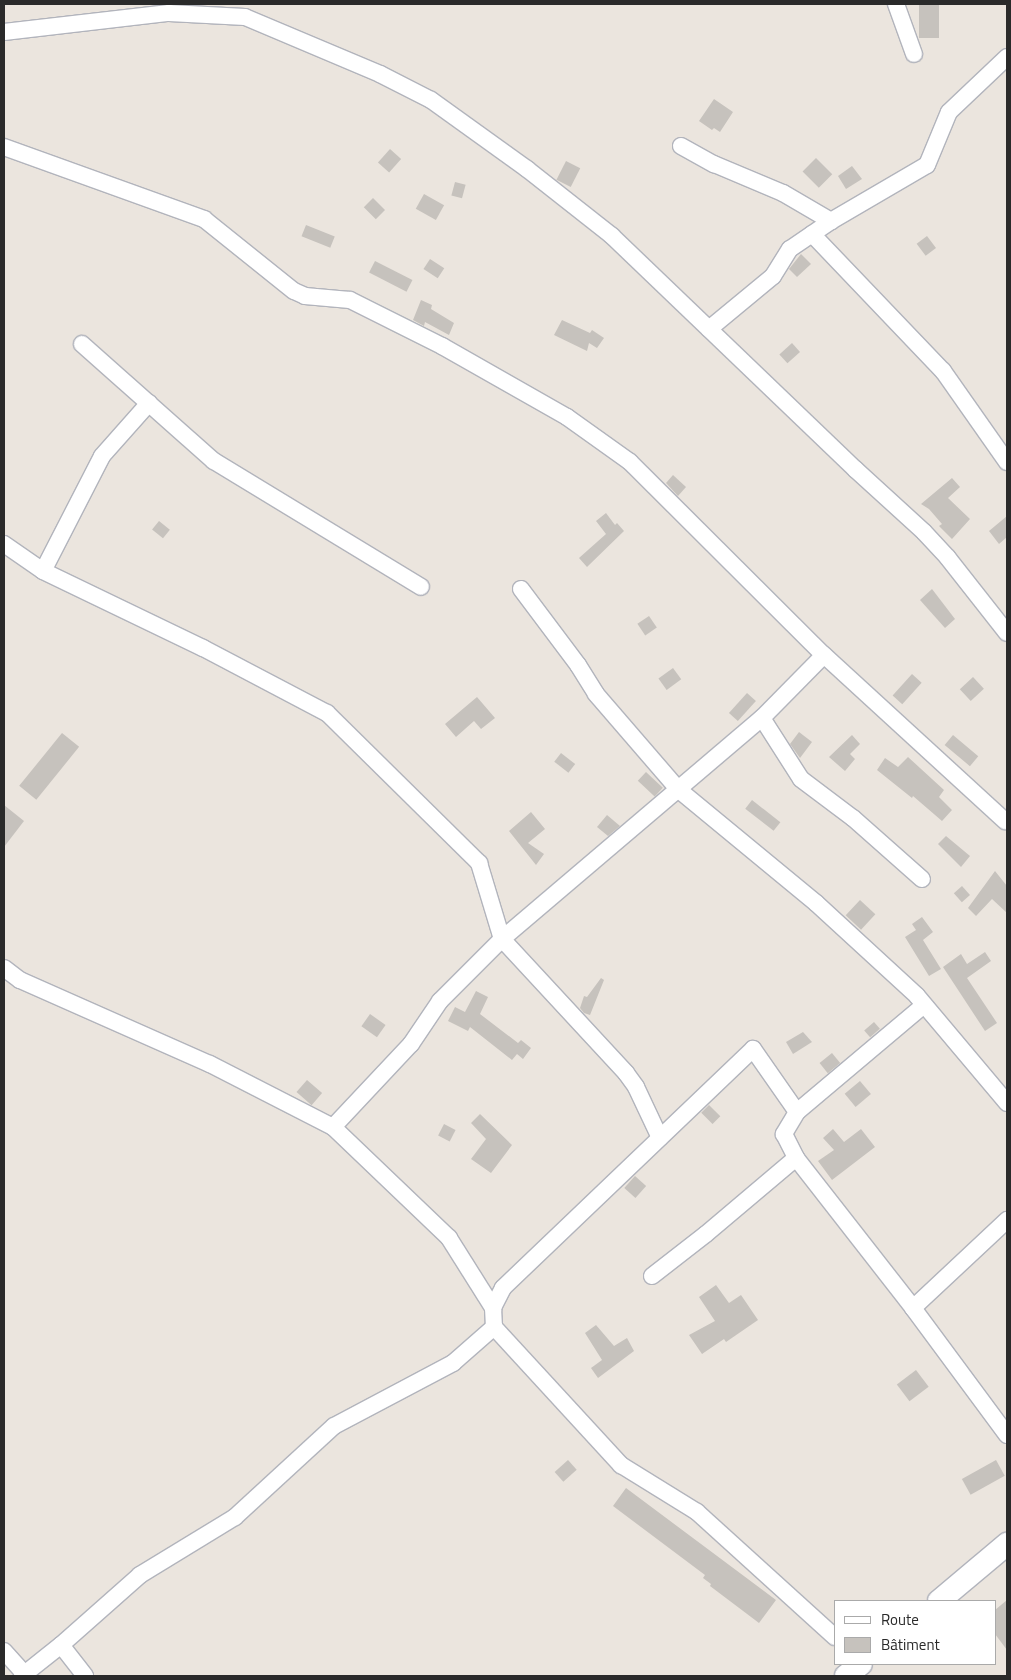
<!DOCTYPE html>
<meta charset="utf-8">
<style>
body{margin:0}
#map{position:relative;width:1011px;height:1680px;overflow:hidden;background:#ebe5de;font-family:"Titillium Web",sans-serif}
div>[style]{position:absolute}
.building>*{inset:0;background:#c6c2bd;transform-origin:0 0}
.roads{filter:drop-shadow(1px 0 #b2b4bc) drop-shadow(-1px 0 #b2b4bc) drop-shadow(0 1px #b2b4bc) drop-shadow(0 -1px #b2b4bc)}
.minor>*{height:16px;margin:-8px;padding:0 8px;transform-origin:8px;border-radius:8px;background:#fff}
.secondary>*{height:22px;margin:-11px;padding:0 11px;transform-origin:11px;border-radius:11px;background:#fff}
span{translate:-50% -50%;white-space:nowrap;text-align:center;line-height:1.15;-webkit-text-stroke:4px #fff;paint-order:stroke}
.frame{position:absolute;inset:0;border:5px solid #2a2a2a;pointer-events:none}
.legend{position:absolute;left:834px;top:1600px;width:162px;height:65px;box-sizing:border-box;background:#fff;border:1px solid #aaa;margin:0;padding:6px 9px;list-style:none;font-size:15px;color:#2a2a2a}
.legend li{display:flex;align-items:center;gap:10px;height:25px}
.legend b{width:25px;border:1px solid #aaa}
</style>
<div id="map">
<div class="building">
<i style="left:919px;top:4px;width:20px;height:34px"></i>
<i style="clip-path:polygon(714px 99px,733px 112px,720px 132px,714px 128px,712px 130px,699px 121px)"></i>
<i style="left:390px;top:149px;width:15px;height:18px;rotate:42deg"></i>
<i style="left:816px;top:158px;width:23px;height:19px;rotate:45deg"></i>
<i style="left:566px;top:161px;width:16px;height:21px;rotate:27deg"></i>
<i style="clip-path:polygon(852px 166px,862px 179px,846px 189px,838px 176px)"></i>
<i style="left:455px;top:182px;width:11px;height:14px;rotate:15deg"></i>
<i style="left:424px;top:194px;width:23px;height:17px;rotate:29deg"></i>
<i style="left:373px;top:198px;width:17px;height:13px;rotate:45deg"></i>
<i style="left:306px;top:225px;width:31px;height:12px;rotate:22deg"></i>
<i style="left:927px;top:236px;width:15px;height:13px;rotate:53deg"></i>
<i style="clip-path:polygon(801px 254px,811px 264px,797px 277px,789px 269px)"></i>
<i style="left:430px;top:259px;width:17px;height:12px;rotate:33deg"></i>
<i style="left:375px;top:261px;width:42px;height:13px;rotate:27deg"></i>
<i style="clip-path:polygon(421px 300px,432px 305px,431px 309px,454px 323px,449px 335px,425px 322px,424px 326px,413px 320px)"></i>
<i style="clip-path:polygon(562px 320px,590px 333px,592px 330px,604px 338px,597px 348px,589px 343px,587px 351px,554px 335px)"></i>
<i style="left:792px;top:343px;width:12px;height:17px;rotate:48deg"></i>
<i style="clip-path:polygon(673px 475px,686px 487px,678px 496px,666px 483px)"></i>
<i style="clip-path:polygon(952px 478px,960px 487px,948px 498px,970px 519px,952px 539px,939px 526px,942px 524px,929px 509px,921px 504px)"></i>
<i style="clip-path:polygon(606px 513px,615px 525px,617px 523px,624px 531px,587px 567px,579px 558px,606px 534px,596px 521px)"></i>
<i style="clip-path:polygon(1007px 516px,1007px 537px,999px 544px,989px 531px)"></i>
<i style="left:159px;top:521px;width:14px;height:11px;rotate:39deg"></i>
<i style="clip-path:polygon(932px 589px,955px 619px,945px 628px,920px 600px)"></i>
<i style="left:649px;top:616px;width:14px;height:14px;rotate:56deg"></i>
<i style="left:673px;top:668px;width:14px;height:18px;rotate:54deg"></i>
<i style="left:912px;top:674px;width:13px;height:29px;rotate:42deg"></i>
<i style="left:973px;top:677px;width:16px;height:18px;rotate:47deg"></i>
<i style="left:747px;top:693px;width:12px;height:27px;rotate:42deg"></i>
<i style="clip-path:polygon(477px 697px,495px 718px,481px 729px,474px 721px,456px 737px,445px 724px)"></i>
<i style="clip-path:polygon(799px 732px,812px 742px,800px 758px,790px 744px)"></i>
<i style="left:62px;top:733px;width:22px;height:68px;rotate:39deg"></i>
<i style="clip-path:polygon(852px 735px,860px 744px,850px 754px,855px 759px,845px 771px,829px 757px)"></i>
<i style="left:953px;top:735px;width:33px;height:13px;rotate:40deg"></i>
<i style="left:561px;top:753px;width:18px;height:11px;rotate:38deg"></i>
<i style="clip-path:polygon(908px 757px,944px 790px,939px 797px,952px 810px,942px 821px,913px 796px,912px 798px,877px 770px,885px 758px,898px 767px)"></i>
<i style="left:646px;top:772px;width:23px;height:12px;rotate:43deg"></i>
<i style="left:752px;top:800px;width:36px;height:11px;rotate:38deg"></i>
<i style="clip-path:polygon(4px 805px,24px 821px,4px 847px)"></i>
<i style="clip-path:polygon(531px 812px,545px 829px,528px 843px,544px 854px,536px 865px,509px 831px)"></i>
<i style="clip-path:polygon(607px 815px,620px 826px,608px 836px,597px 827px)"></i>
<i style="clip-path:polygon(946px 836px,970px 856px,961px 867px,938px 844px)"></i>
<i style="clip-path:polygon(995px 871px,1007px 886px,1007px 913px,992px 899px,976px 916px,968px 908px)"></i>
<i style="left:962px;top:886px;width:12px;height:11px;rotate:48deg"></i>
<i style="left:860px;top:900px;width:21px;height:21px;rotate:43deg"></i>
<i style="clip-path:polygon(922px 917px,933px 932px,923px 940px,941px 969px,929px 976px,905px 937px,916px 930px,912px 924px)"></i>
<i style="clip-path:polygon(985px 952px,991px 961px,967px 978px,997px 1023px,985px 1031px,943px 967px,961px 954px,967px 964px)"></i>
<i style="clip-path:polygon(601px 978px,604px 980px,590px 1015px,584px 1013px,580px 1008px,584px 996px,587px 997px)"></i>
<i style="clip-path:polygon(476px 991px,488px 997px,480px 1014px,518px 1043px,521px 1040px,531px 1048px,523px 1059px,517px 1054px,512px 1060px,470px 1027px,468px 1031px,448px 1021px,455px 1007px,465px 1012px)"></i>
<i style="left:370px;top:1014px;width:19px;height:15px;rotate:35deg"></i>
<i style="left:874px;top:1022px;width:9px;height:13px;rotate:49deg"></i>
<i style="clip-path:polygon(803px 1032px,812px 1042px,793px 1054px,786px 1042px)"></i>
<i style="left:832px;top:1053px;width:13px;height:16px;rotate:51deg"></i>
<i style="left:307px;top:1080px;width:20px;height:16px;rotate:41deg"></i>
<i style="left:860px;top:1081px;width:17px;height:20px;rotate:50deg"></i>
<i style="left:709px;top:1105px;width:16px;height:11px;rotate:45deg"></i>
<i style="clip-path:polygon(480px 1114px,512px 1145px,491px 1173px,471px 1159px,486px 1139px,471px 1123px)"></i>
<i style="left:444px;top:1124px;width:13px;height:13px;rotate:27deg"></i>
<i style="clip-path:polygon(833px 1129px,844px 1142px,861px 1129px,875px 1147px,832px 1180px,818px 1161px,834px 1150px,823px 1138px)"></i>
<i style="left:635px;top:1176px;width:15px;height:16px;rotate:42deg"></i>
<i style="clip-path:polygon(716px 1285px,729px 1303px,741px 1295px,758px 1320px,726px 1342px,724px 1339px,702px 1354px,689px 1335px,715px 1321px,699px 1297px)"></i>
<i style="clip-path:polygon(596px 1325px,614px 1346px,627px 1338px,634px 1351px,598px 1378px,591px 1368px,602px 1360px,585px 1333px)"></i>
<i style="left:916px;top:1370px;width:21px;height:24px;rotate:53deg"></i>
<i style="left:568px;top:1460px;width:13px;height:18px;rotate:48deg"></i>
<i style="left:996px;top:1460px;width:18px;height:39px;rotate:61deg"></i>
<i style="clip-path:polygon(626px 1488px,776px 1600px,759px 1623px,710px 1586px,711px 1584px,703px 1578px,705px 1575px,613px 1506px)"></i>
<i style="clip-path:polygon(1007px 1600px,1007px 1650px,995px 1634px,995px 1610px)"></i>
</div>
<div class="roads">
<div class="minor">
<i style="left:896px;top:4px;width:53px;rotate:70.2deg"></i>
<i style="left:4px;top:32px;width:166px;rotate:-6.6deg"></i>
<i style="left:169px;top:13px;width:76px;rotate:3deg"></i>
<i style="left:245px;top:17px;width:147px;rotate:22.9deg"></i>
<i style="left:380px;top:74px;width:57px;rotate:27deg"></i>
<i style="left:431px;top:100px;width:118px;rotate:35.7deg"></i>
<i style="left:527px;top:169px;width:108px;rotate:38.2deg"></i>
<i style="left:612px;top:236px;width:337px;rotate:43.8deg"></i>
<i style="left:855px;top:469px;width:93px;rotate:42.4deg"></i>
<i style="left:924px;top:532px;width:35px;rotate:47deg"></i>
<i style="left:948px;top:558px;width:95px;rotate:51.8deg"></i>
<i style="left:681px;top:146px;width:38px;rotate:29deg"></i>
<i style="left:714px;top:164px;width:75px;rotate:22.8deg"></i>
<i style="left:783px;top:193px;width:56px;rotate:30.3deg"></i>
<i style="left:4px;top:147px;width:213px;rotate:19.8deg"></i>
<i style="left:204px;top:219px;width:115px;rotate:38.7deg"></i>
<i style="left:294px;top:291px;width:12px;rotate:24deg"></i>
<i style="left:305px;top:296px;width:45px;rotate:5.1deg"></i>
<i style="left:350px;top:300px;width:103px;rotate:26.6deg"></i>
<i style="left:442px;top:346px;width:144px;rotate:29.6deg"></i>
<i style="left:567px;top:417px;width:77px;rotate:35.5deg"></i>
<i style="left:630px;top:462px;width:274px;rotate:44.9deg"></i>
<i style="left:824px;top:655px;width:246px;rotate:42.5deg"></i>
<i style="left:812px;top:234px;width:190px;rotate:46.3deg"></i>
<i style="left:943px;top:371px;width:111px;rotate:54.9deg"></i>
<i style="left:709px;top:329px;width:83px;rotate:-39.6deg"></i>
<i style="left:773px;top:276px;width:32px;rotate:-58deg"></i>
<i style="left:790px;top:249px;width:50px;rotate:-34.3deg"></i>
<i style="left:831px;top:221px;width:111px;rotate:-30.3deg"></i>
<i style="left:927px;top:165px;width:57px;rotate:-67.5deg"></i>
<i style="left:949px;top:112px;width:80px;rotate:-43.5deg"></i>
<i style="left:82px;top:344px;width:176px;rotate:41.6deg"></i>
<i style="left:214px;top:461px;width:242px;rotate:31.3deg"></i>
<i style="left:4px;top:544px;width:47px;rotate:34.7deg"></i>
<i style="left:43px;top:571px;width:178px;rotate:25.7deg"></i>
<i style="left:203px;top:648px;width:140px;rotate:27.7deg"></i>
<i style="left:327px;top:713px;width:214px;rotate:44.6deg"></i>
<i style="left:479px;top:863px;width:79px;rotate:73.2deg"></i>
<i style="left:502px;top:939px;width:183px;rotate:47.2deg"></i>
<i style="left:626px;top:1073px;width:17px;rotate:54deg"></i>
<i style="left:636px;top:1087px;width:56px;rotate:64.8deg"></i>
<i style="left:43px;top:571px;width:129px;rotate:-62.8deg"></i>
<i style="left:102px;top:456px;width:71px;rotate:-48.4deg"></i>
<i style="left:521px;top:589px;width:95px;rotate:53.1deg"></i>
<i style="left:578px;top:665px;width:34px;rotate:58deg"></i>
<i style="left:596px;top:694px;width:127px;rotate:49.2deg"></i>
<i style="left:679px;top:790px;width:178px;rotate:39.5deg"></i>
<i style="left:816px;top:903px;width:137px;rotate:42.6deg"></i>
<i style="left:917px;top:996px;width:140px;rotate:49.9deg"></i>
<i style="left:762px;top:718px;width:72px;rotate:57.4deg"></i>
<i style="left:801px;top:779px;width:65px;rotate:36.9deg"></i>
<i style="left:853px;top:818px;width:92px;rotate:41.5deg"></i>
<i style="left:4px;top:968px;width:20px;rotate:37deg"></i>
<i style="left:20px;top:980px;width:208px;rotate:23.9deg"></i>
<i style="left:210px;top:1064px;width:138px;rotate:27.1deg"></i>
<i style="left:333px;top:1127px;width:161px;rotate:43.7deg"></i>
<i style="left:449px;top:1238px;width:83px;rotate:57.8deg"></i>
<i style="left:924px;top:1005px;width:166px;rotate:139.9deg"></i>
<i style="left:797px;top:1112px;width:26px;rotate:121deg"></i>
<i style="left:784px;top:1134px;width:27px;rotate:63deg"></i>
<i style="left:796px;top:1158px;width:190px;rotate:52deg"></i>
<i style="left:913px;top:1308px;width:158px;rotate:53.5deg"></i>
<i style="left:797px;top:1112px;width:77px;rotate:-124.9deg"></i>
<i style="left:753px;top:1049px;width:346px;rotate:136.3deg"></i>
<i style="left:503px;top:1288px;width:22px;rotate:117deg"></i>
<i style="left:493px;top:1308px;width:19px;rotate:87deg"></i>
<i style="left:494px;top:1327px;width:188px;rotate:47.4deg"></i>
<i style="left:621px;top:1465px;width:89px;rotate:31.7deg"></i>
<i style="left:697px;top:1512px;width:186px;rotate:42.2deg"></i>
<i style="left:333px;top:1127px;width:114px;rotate:-46.8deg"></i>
<i style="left:411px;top:1044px;width:52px;rotate:-56deg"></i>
<i style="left:440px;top:1001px;width:88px;rotate:-45deg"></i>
<i style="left:502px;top:939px;width:341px;rotate:-40.4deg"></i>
<i style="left:762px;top:718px;width:88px;rotate:-45.5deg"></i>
<i style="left:652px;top:1276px;width:68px;rotate:-37.9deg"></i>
<i style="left:706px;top:1234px;width:118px;rotate:-40.2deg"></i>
<i style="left:913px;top:1308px;width:129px;rotate:-43.1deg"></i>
<i style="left:61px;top:1645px;width:106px;rotate:-41.5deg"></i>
<i style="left:140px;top:1575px;width:111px;rotate:-31.4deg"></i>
<i style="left:235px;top:1517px;width:134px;rotate:-42.6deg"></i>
<i style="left:334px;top:1426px;width:135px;rotate:-27.9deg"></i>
<i style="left:453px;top:1363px;width:55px;rotate:-41.3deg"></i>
<i style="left:4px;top:1651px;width:31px;rotate:48deg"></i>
<i style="left:22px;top:1676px;width:50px;rotate:-38.5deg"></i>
<i style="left:61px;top:1645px;width:39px;rotate:52deg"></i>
</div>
<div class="secondary">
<i style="left:939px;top:1601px;width:89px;rotate:-40deg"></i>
<i style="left:846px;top:1676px;width:19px;rotate:-39deg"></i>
</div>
</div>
<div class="frame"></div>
<ul class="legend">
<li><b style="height:6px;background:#fff"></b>Route</li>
<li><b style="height:14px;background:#c6c2bd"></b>Bâtiment</li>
</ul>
</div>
